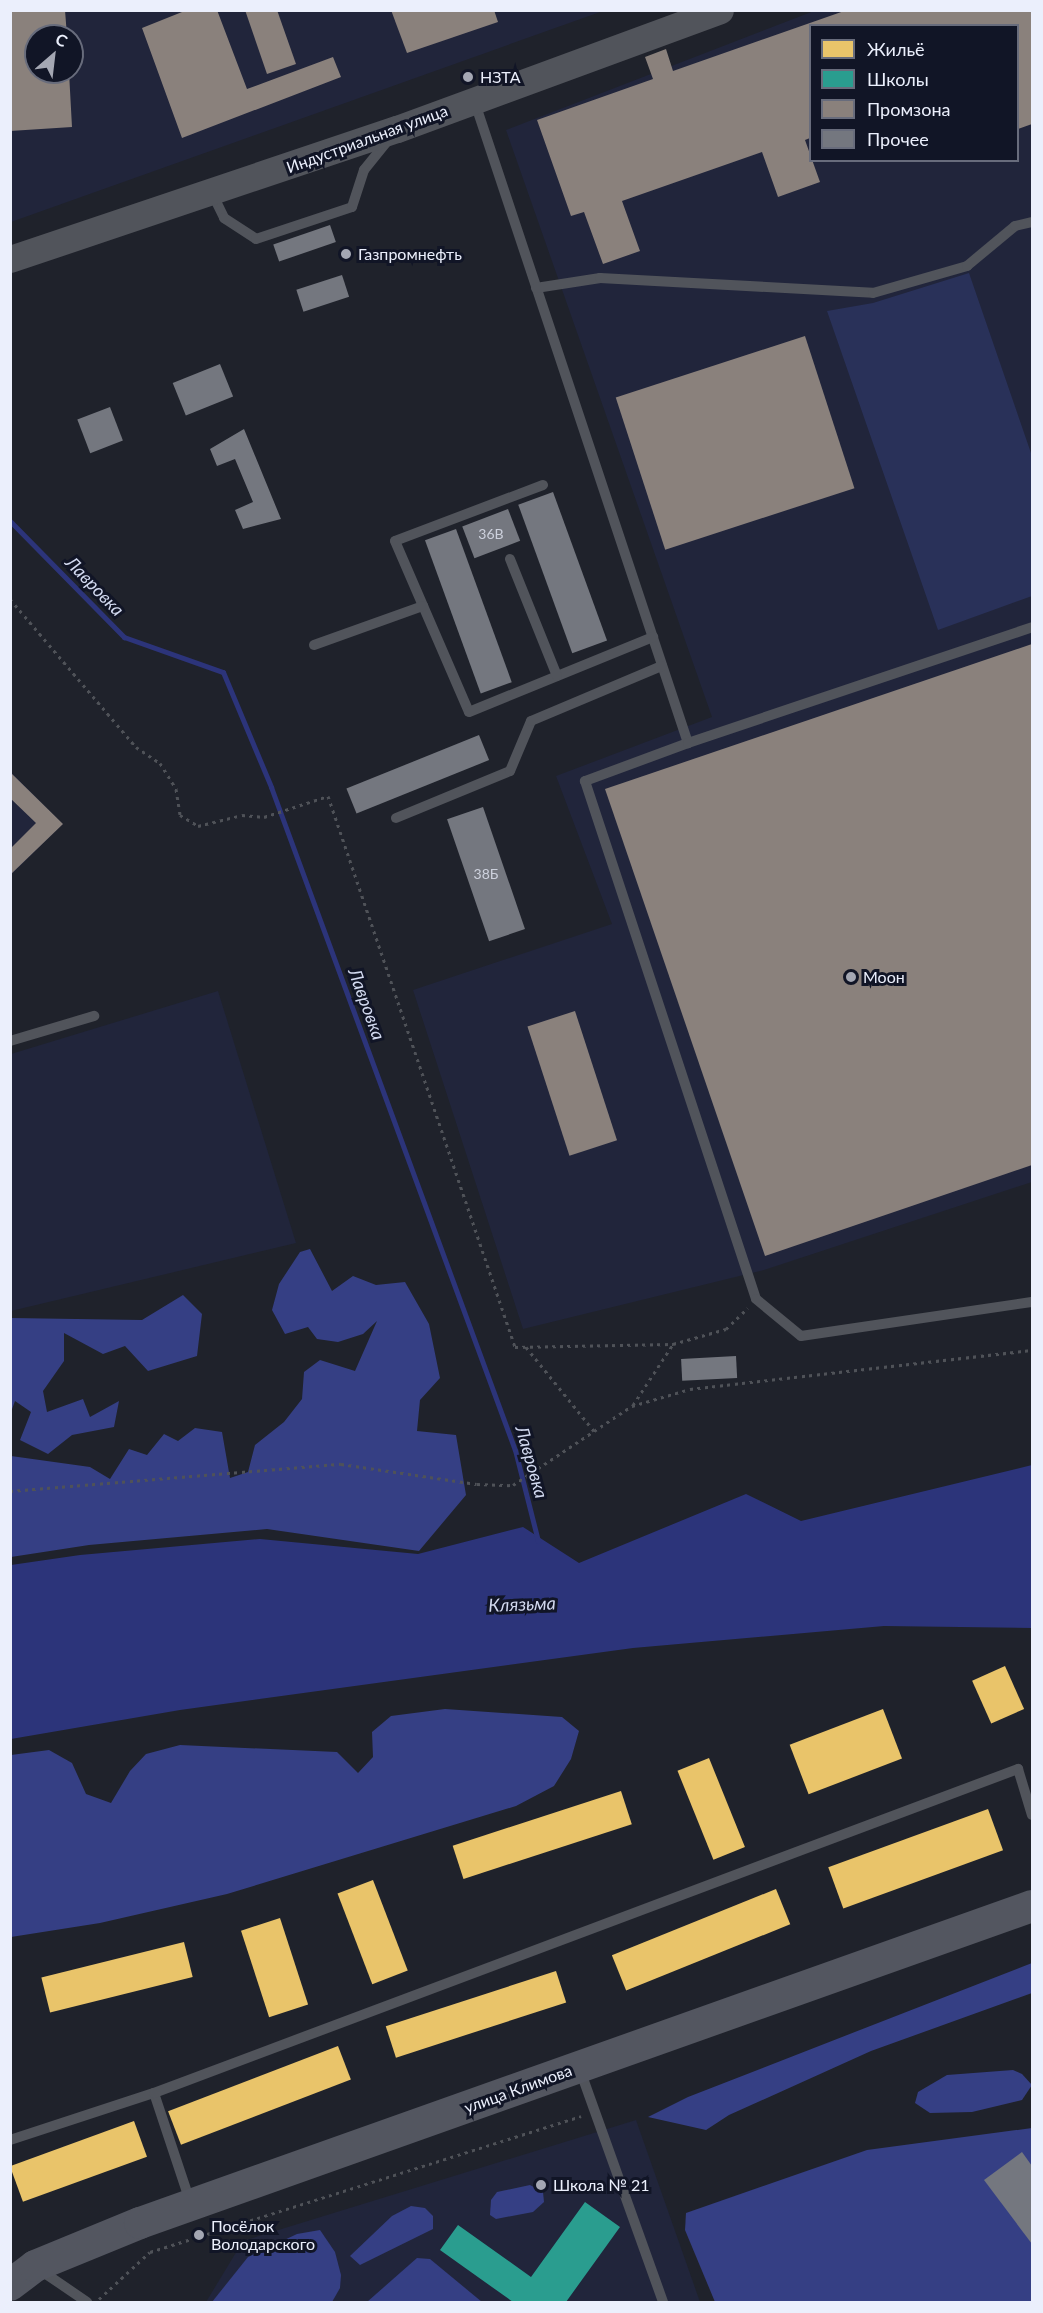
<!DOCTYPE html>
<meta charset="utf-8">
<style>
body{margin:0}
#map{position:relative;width:1043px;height:2313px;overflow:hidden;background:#1f222b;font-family:Lato,sans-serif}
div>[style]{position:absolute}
.built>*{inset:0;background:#21253b}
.green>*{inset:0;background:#293159}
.forest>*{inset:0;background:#353f84}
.water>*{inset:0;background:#2c347a}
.homes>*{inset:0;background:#e9c46a;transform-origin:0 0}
.schools>*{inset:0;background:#2a9d8f}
.industry>*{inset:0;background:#8a817c;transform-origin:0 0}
.stream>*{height:5px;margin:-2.5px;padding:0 2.5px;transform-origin:2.5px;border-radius:2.5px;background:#2c347a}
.building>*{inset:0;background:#74777f;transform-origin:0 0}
.path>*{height:3px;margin-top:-1.5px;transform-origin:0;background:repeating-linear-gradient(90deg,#4f5258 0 3px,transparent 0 7.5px)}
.service>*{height:10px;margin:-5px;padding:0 5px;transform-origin:5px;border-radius:5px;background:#51545b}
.tertiary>*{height:27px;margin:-13.5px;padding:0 13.5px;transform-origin:13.5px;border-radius:13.5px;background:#51545b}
.secondary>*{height:32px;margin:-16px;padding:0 16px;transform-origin:16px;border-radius:16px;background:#535660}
.dots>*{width:16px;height:16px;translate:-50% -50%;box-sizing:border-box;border:3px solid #111526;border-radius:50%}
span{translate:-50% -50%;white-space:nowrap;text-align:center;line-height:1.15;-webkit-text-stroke:6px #111526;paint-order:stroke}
.number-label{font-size:14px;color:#cdd1dd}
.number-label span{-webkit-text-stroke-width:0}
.poi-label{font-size:16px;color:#ebeffc}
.left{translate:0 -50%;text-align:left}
.street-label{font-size:16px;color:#ebeffc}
.water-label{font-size:18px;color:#d2d9ef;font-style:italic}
.frame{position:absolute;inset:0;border:12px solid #ebeffc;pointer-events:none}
.legend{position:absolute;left:809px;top:24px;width:210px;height:138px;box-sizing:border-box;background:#111526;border:2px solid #686c7c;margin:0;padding:8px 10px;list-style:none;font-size:18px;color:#ebeffc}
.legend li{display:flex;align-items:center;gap:12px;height:30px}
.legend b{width:30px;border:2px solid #686c7c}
.north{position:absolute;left:24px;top:24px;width:60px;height:60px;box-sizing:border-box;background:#111526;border:2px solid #686c7c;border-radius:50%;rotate:28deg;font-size:16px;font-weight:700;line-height:24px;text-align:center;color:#ebeffc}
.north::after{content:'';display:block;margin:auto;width:21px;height:27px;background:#a4a7b3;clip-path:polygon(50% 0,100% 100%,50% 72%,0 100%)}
</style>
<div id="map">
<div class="built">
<i style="clip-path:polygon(evenodd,11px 10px,603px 11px,11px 222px,11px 10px,36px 36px,72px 36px,72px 72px,36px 72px,36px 36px)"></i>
<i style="clip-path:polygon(evenodd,814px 11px,1032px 11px,1032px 1182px,764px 1270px,523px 1329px,413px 990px,612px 924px,556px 776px,712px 717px,506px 130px,814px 11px,810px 26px,1018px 26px,1018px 160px,810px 160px,810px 26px)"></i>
<i style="clip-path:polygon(11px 772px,63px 824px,11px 875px)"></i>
<i style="clip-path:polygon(218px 991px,296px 1243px,11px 1311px,11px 1054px)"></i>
<i style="clip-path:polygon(636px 2120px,700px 2302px,206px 2302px,243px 2241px)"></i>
</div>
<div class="green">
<i style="clip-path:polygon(969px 273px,1032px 456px,1032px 596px,938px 630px,827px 311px,873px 303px)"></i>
</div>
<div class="forest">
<i style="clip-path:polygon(310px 1249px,332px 1291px,353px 1276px,376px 1285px,405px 1282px,429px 1324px,440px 1378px,420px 1400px,417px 1431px,456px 1435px,466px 1495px,419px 1551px,267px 1529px,89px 1545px,11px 1557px,11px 1456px,90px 1467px,110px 1479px,129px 1449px,147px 1455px,164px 1434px,178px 1441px,195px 1428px,222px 1432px,230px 1478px,248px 1472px,255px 1445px,284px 1422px,302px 1399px,304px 1372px,320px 1360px,355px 1371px,377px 1321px,363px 1334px,338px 1342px,317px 1339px,308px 1327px,285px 1334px,272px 1310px,279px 1284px,300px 1252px)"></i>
<i style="clip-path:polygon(183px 1295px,202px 1314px,197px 1356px,148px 1371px,125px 1346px,103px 1354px,64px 1333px,64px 1361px,43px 1391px,47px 1412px,83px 1399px,90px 1417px,119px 1401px,114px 1427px,72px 1435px,48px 1454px,20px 1440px,31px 1412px,15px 1401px,11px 1412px,11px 1318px,142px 1320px)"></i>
<i style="clip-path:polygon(445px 1709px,562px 1717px,579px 1731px,571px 1759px,554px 1786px,516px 1806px,227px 1894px,100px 1923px,11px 1937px,11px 1755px,49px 1750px,72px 1763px,86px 1794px,111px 1803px,130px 1771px,146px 1754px,180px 1745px,337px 1752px,358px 1773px,373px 1757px,372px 1732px,391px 1716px)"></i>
<i style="clip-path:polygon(1032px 1963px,1032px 1993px,871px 2051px,729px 2115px,706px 2130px,648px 2117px,688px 2097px)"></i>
<i style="clip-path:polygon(1013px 2070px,1022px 2074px,1032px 2085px,1022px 2100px,972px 2112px,930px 2113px,915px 2103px,918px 2092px,947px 2075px)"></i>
<i style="clip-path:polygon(1032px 2128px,1032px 2302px,715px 2302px,685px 2230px,686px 2213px,867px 2150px)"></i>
<i style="clip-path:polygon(530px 2185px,543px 2192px,544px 2202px,533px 2212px,496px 2219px,490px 2215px,491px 2200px,497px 2192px)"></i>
<i style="clip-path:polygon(411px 2206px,425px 2208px,433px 2216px,433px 2229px,360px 2265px,350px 2256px,392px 2216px)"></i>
<i style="clip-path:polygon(320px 2230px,335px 2252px,341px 2275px,340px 2288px,332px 2302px,212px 2302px,248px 2257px,297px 2234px)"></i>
<i style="clip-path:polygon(417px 2258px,430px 2259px,482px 2302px,367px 2302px)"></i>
</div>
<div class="water">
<i style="clip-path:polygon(1032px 1465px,1032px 1628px,884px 1626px,633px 1648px,180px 1710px,11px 1739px,11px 1565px,80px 1555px,260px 1539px,418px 1554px,523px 1527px,579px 1563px,746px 1494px,801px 1521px)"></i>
</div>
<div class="homes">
<i style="left:1005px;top:1666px;width:47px;height:36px;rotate:66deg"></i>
<i style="left:883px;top:1709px;width:53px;height:100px;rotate:69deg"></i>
<i style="left:709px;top:1758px;width:96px;height:34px;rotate:68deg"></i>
<i style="left:621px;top:1791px;width:35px;height:177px;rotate:72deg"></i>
<i style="left:988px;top:1809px;width:44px;height:170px;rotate:70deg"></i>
<i style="left:373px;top:1880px;width:97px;height:38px;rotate:69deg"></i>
<i style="left:776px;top:1889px;width:38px;height:177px;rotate:68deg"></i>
<i style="left:280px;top:1918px;width:91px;height:41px;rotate:72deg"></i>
<i style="left:184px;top:1942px;width:36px;height:147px;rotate:76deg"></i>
<i style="left:556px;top:1971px;width:33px;height:179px;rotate:72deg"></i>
<i style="left:338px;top:2046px;width:36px;height:182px;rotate:69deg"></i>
<i style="left:134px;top:2121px;width:38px;height:132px;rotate:70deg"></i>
</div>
<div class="schools">
<i style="clip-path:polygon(585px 2202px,620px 2227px,566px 2302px,513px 2302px,440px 2250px,458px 2225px,531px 2277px)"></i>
</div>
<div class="industry">
<i style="clip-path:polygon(10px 10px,65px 10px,67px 36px,36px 36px,36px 72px,69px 72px,72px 127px,10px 131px)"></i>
<i style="clip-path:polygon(187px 10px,217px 10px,247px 89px,333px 57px,341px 77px,182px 138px,142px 28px)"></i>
<i style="clip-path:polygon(245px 10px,277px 10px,296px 64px,267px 74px)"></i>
<i style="clip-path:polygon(391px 10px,494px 10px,498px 22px,407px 53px)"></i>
<i style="clip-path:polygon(847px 10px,1032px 10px,1032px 124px,1018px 129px,1018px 26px,810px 26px,810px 138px,805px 140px,820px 182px,778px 197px,762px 152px,622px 201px,640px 251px,603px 264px,584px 212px,571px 216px,537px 120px,653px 79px,645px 57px,666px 49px,673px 71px)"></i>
<i style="left:805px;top:336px;width:160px;height:199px;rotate:72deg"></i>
<i style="clip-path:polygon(1032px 644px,1032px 1165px,765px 1256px,605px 789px)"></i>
<i style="clip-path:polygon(10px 772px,63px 824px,10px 875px,10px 849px,36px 823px,10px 798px)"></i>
<i style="left:575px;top:1011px;width:136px;height:50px;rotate:72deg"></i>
</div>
<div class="stream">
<i style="left:10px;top:521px;width:163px;rotate:45.5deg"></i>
<i style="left:124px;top:637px;width:105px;rotate:19.5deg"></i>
<i style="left:223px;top:672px;width:125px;rotate:67.3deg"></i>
<i style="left:271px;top:787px;width:706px;rotate:69.8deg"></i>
<i style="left:515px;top:1450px;width:94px;rotate:75.8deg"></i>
</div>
<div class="building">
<i style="left:330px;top:225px;width:18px;height:60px;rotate:71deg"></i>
<i style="left:342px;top:275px;width:23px;height:48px;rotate:72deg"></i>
<i style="left:220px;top:364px;width:35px;height:51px;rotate:68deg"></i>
<i style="left:110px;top:407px;width:36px;height:35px;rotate:69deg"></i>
<i style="clip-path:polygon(244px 429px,281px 519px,243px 529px,235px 510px,253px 502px,235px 459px,217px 466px,210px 449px)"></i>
<i style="left:553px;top:492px;width:158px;height:37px;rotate:70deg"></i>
<i style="left:508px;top:509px;width:34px;height:49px;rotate:69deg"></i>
<i style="left:456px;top:529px;width:163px;height:33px;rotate:70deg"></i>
<i style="left:479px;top:735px;width:27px;height:143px;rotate:68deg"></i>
<i style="left:483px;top:807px;width:129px;height:38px;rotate:71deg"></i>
<i style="left:736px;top:1356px;width:22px;height:55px;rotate:87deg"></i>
<i style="clip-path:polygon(1022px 2152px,1032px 2166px,1032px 2244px,984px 2180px)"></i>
</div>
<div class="path">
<i style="left:10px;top:599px;width:194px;rotate:49.6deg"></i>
<i style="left:136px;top:747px;width:29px;rotate:34deg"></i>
<i style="left:160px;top:763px;width:31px;rotate:58deg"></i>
<i style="left:176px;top:789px;width:26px;rotate:81deg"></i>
<i style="left:180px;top:815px;width:21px;rotate:31deg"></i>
<i style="left:198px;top:826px;width:45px;rotate:-14deg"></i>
<i style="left:242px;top:815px;width:22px;rotate:5deg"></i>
<i style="left:264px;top:817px;width:67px;rotate:-18.2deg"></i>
<i style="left:328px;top:796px;width:582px;rotate:71.25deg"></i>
<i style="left:515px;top:1347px;width:158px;rotate:-1.1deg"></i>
<i style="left:673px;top:1344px;width:55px;rotate:-15.8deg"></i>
<i style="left:726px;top:1329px;width:30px;rotate:-44deg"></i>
<i style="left:526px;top:1347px;width:108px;rotate:51deg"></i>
<i style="left:633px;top:1405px;width:73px;rotate:-56.7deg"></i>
<i style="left:10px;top:1491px;width:332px;rotate:-4.7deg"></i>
<i style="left:341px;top:1464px;width:137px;rotate:8.4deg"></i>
<i style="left:477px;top:1484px;width:36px;rotate:2deg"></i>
<i style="left:513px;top:1485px;width:143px;rotate:-33.6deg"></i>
<i style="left:632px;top:1406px;width:60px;rotate:-16.3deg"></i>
<i style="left:690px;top:1389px;width:344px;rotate:-6.5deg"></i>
<i style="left:99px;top:2299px;width:69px;rotate:-42.7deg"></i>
<i style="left:150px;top:2252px;width:452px;rotate:-17.5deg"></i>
</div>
<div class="service">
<i style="left:474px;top:100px;width:678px;rotate:71.59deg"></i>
<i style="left:688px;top:743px;width:110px;rotate:159.7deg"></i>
<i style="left:585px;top:781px;width:545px;rotate:71.73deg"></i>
<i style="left:756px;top:1299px;width:58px;rotate:39.4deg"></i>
<i style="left:801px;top:1336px;width:233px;rotate:-8.4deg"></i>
<i style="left:212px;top:193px;width:28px;rotate:64deg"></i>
<i style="left:224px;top:218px;width:38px;rotate:33deg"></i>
<i style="left:256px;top:239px;width:101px;rotate:-18.4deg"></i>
<i style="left:352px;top:207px;width:39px;rotate:-72deg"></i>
<i style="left:364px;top:170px;width:40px;rotate:-51deg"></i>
<i style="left:536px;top:288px;width:65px;rotate:-8.9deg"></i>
<i style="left:600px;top:278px;width:273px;rotate:3.1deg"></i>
<i style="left:873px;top:293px;width:98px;rotate:-16deg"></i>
<i style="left:967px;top:266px;width:62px;rotate:-39.8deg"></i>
<i style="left:1015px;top:226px;width:17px;rotate:-13deg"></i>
<i style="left:543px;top:485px;width:158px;rotate:159.3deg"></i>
<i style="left:395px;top:541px;width:186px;rotate:66.6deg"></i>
<i style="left:469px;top:712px;width:199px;rotate:-22.2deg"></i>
<i style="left:510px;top:559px;width:126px;rotate:68.1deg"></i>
<i style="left:314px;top:645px;width:116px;rotate:-19.7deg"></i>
<i style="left:688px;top:743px;width:363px;rotate:-18.6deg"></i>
<i style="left:396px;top:818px;width:123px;rotate:-22.4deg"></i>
<i style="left:510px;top:771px;width:54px;rotate:-67.2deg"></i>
<i style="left:531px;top:721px;width:142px;rotate:-22.8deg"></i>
<i style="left:10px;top:1041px;width:88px;rotate:-16.6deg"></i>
<i style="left:580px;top:2070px;width:246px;rotate:70.3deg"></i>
<i style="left:154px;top:2093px;width:117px;rotate:71.6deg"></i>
<i style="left:10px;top:2140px;width:151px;rotate:-18.1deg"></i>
<i style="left:154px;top:2093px;width:923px;rotate:-20.56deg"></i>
<i style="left:1018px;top:1769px;width:48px;rotate:73.1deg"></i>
<i style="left:40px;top:2270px;width:57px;rotate:34.2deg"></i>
</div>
<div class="tertiary">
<i style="left:10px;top:259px;width:408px;rotate:-18.6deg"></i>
<i style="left:397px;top:129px;width:344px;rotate:-20.2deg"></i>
</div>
<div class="secondary">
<i style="left:10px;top:2285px;width:31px;rotate:-37deg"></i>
<i style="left:35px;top:2266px;width:113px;rotate:-22.3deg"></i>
<i style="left:140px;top:2223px;width:947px;rotate:-19.56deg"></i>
</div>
<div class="dots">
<i style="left:468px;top:77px;background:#a4a7b3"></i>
<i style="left:346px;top:254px;background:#a4a7b3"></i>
<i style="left:851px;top:977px;background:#a4a7b3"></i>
<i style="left:541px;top:2185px;background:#a4a7b3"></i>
<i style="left:199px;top:2235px;background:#a4a7b3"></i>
</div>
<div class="number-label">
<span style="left:491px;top:534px">36В</span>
<span style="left:486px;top:874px">38Б</span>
</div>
<div class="poi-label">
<span class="left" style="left:480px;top:77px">НЗТА</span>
<span class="left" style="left:358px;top:254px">Газпромнефть</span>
<span class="left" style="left:863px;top:977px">Моон</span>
<span class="left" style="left:553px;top:2185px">Школа № 21</span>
<span class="left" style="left:211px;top:2235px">Посёлок<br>Володарского</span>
</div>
<div class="street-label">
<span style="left:367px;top:139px;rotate:-20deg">Индустриальная улица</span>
<span style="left:518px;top:2089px;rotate:-20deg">улица Климова</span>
</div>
<div class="water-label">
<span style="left:95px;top:586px;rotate:46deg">Лавровка</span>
<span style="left:367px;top:1004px;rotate:70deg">Лавровка</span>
<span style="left:532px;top:1462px;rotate:74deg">Лавровка</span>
<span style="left:522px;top:1604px;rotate:-2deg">Клязьма</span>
</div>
<div class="frame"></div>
<ul class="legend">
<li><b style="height:16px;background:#e9c46a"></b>Жильё</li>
<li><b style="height:16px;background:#2a9d8f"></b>Школы</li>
<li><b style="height:16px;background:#8a817c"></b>Промзона</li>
<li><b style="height:16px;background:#74777f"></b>Прочее</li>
</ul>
<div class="north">С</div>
</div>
